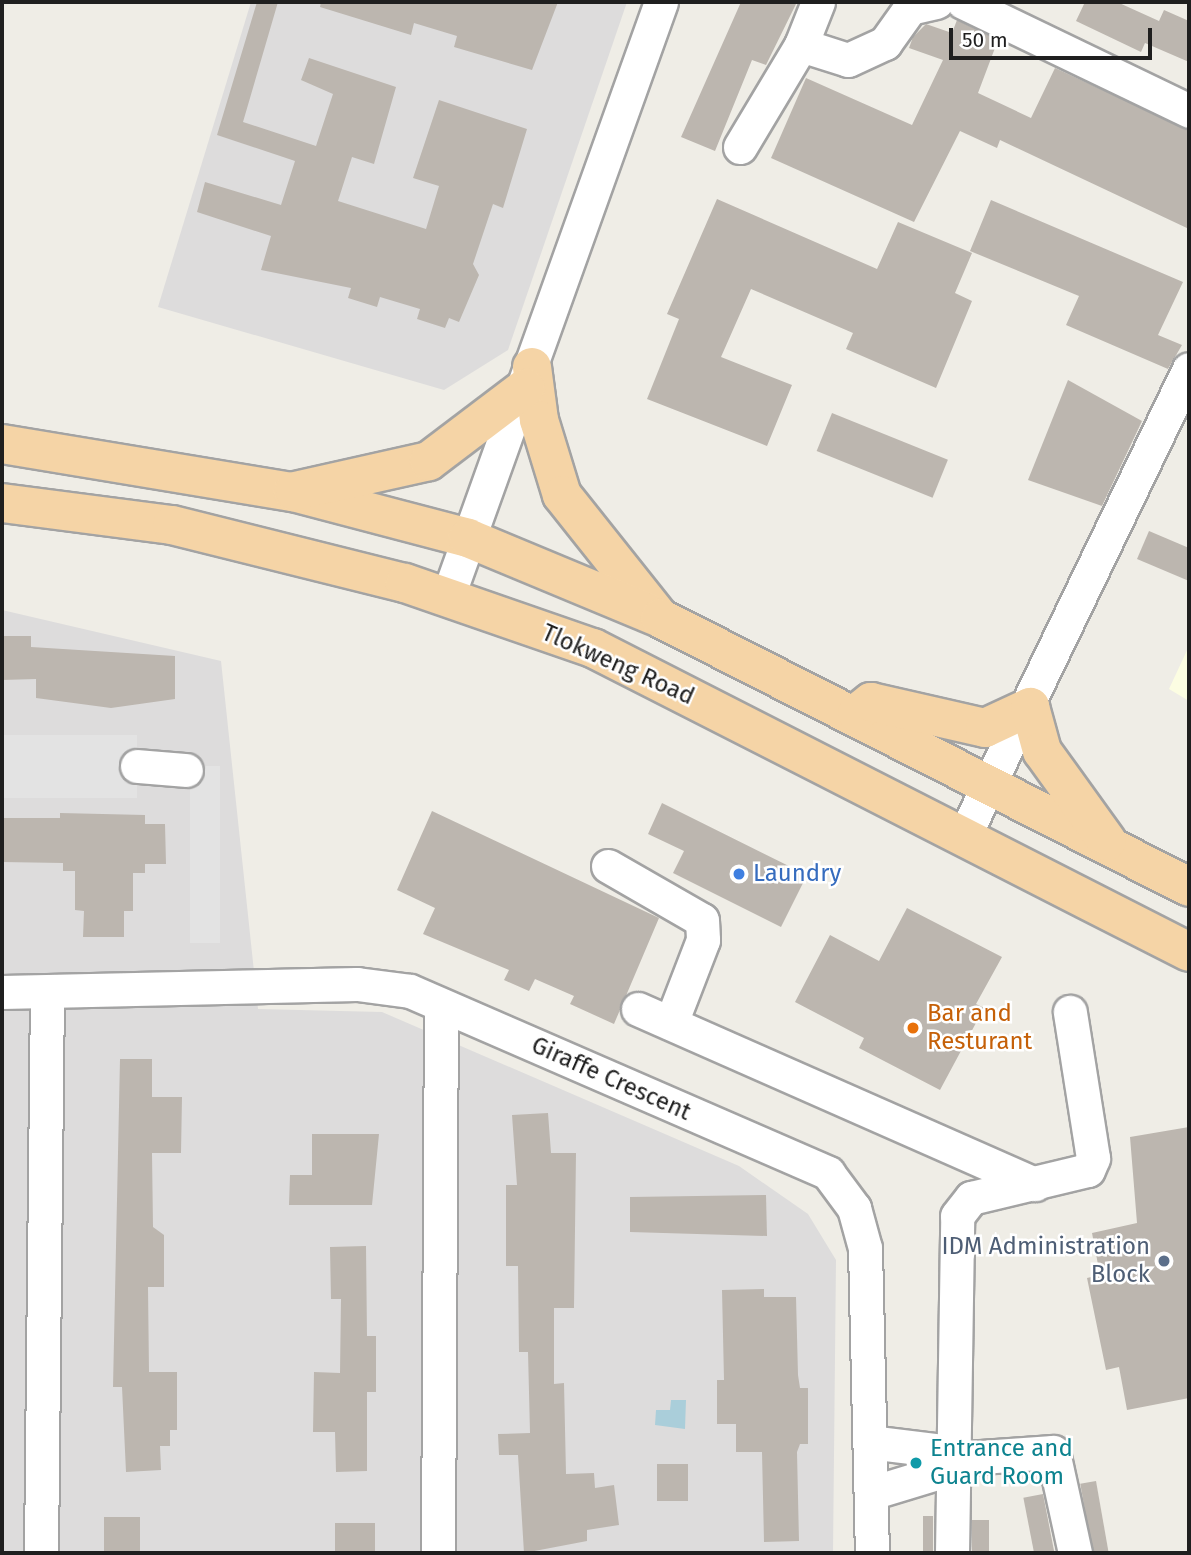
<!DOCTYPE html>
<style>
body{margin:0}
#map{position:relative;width:1191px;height:1555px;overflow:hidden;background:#efede6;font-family:"Fira Sans",sans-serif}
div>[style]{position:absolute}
.residential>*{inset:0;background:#dddcdc}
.education>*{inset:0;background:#fcfde2}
.parking>*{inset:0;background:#e3e3e3;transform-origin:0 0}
.water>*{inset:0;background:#aaceda}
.building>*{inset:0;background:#bcb6af;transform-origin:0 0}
.roads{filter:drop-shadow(2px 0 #a3a3a3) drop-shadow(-2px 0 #a3a3a3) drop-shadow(0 2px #a3a3a3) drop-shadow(0 -2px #a3a3a3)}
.minor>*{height:33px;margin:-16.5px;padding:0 16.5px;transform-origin:16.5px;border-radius:16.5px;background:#fff}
.major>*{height:38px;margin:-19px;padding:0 19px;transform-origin:19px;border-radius:19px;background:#f5d4a6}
.dots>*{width:19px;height:19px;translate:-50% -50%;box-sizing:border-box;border:4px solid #fff;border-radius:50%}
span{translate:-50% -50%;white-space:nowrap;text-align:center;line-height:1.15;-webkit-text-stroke:5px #fff;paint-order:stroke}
.street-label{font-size:24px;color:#1f1f1f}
.shop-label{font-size:24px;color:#366cbe}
.left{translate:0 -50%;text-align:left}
.food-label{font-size:24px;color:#c56008}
.service-label{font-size:24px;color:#4e5e75}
.right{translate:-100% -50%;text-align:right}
.culture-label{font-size:24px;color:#0d838f}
.frame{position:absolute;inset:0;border:4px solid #1f1f1f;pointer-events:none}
.scale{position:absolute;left:949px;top:28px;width:203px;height:32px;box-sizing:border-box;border:4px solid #1f1f1f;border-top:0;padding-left:9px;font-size:21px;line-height:24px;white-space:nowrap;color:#1f1f1f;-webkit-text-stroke:5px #fff;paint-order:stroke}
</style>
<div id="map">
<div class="residential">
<i style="clip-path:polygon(251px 2px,627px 2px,508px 350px,444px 390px,158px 307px)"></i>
<i style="clip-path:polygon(2px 610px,221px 661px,258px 1009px,382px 1012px,739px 1166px,808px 1214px,836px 1260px,833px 1553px,2px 1553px)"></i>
</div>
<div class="education">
<i style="clip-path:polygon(1189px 646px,1189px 701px,1169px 689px)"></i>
</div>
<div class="parking">
<i style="left:137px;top:735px;width:63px;height:135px;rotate:90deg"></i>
<i style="left:190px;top:766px;width:30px;height:177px"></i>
</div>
<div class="water">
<i style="clip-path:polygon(671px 1400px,686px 1400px,685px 1429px,655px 1425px,656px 1410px,670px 1410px)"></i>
</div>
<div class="building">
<i style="clip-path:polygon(257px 2px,278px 2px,243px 122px,316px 146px,333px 94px,301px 80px,309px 58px,396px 87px,374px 164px,352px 157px,338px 201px,426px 229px,439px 186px,413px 178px,439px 100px,527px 129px,503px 208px,493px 204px,473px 264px,479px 275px,459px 322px,449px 318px,445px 328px,417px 319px,420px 309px,380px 297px,377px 307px,348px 298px,351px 288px,261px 270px,271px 236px,197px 212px,205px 182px,281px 205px,295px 161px,217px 135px)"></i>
<i style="clip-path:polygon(321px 2px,558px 2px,532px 70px,454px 47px,457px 36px,414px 23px,411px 35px,320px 7px)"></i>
<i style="clip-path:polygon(741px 2px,797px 2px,766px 65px,752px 60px,715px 151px,681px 137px)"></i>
<i style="clip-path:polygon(1085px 2px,1117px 2px,1159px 21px,1164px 10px,1189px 21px,1189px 62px,1145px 43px,1141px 52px,1076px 21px)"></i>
<i style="clip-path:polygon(957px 20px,998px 40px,978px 93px,1031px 118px,1055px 68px,1189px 130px,1189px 229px,1000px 140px,997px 148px,960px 131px,914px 222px,771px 158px,806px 78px,912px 125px,943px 60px,909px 48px,913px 37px,926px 24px,952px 33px)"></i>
<i style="clip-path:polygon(717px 199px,877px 269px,898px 222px,972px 253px,955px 293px,972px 301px,936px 388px,846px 349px,853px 333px,751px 289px,721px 357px,792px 385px,767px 446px,647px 399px,679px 319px,667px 314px)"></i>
<i style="clip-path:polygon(991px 200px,1183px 282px,1158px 335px,1182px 345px,1168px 369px,1066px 325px,1079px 296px,970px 251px)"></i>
<i style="clip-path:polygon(1068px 380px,1142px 421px,1102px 506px,1028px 480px)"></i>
<i style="left:832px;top:413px;width:125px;height:41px;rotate:22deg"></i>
<i style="clip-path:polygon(1149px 531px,1189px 548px,1189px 581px,1137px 559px)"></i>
<i style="clip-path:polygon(2px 636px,31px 636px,31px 647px,175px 656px,175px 699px,111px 708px,36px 698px,36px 679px,2px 680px)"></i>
<i style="clip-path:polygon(662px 803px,807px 875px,781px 927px,673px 873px,684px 851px,648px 834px)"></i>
<i style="clip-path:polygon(432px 811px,659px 918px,614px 1024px,570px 1004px,574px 996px,535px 979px,529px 991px,504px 980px,509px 970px,423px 934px,435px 908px,397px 890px)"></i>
<i style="clip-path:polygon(60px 813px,145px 815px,145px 824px,165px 824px,166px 864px,145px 864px,145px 873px,133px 873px,133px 911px,124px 911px,124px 937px,83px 937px,84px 911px,75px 910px,75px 871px,63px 871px,63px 863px,2px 862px,2px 818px,60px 818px)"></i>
<i style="clip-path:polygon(907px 908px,1002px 957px,976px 1004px,984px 1008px,940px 1090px,859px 1048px,864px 1038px,795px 1002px,830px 935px,879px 961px)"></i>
<i style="clip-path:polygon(120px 1059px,152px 1059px,152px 1097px,182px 1097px,181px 1153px,152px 1153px,153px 1227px,164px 1235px,164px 1287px,148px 1287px,149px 1372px,177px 1372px,177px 1430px,170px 1430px,170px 1446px,160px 1446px,161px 1470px,126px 1472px,122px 1387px,113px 1387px)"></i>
<i style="clip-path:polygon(548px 1113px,551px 1153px,576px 1153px,574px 1308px,554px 1308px,554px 1384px,564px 1383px,566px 1474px,594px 1473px,595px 1488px,614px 1485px,619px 1525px,587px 1530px,587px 1541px,524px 1553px,518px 1455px,499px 1455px,498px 1434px,530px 1433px,528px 1352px,519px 1352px,518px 1266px,506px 1266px,506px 1185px,517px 1185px,512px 1115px)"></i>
<i style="clip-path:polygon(1189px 1127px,1189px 1398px,1127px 1410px,1119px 1367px,1106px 1370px,1087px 1278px,1100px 1275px,1092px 1233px,1137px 1223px,1130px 1137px)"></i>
<i style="clip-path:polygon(312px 1134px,379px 1134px,372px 1205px,289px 1205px,290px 1175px,312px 1175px)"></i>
<i style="clip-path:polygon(766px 1195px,767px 1236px,630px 1232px,630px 1197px)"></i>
<i style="clip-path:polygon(366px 1246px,367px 1336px,376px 1336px,376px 1392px,367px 1392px,367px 1471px,336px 1472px,335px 1432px,313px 1432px,314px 1372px,340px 1373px,341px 1299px,331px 1299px,330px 1247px)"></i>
<i style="clip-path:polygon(764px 1289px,764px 1297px,796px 1297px,798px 1375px,800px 1388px,808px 1388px,808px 1444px,800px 1444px,797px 1452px,799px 1541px,764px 1542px,762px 1452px,736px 1452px,736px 1424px,717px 1424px,717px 1380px,724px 1380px,722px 1290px)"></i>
<i style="left:657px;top:1464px;width:31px;height:37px"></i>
<i style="left:1096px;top:1481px;width:73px;height:16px;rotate:80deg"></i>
<i style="left:1043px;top:1494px;width:60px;height:20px;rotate:79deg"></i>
<i style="left:923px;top:1516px;width:10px;height:37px"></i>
<i style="left:140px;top:1517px;width:36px;height:36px;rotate:90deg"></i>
<i style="left:972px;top:1520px;width:17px;height:33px"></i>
<i style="left:335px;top:1523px;width:40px;height:30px"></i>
</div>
<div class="roads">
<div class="minor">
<i style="left:963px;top:2px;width:251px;rotate:25.7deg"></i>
<i style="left:801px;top:45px;width:46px;rotate:-68.4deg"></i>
<i style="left:740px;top:147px;width:119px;rotate:-59.1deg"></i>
<i style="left:801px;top:45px;width:49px;rotate:17.7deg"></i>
<i style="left:848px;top:60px;width:41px;rotate:-24.7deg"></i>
<i style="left:885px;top:43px;width:43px;rotate:-54.5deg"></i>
<i style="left:910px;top:8px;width:27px;rotate:-13deg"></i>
<i style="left:448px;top:596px;width:631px;rotate:-70.27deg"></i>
<i style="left:137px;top:766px;width:49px;rotate:4.7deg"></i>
<i style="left:964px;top:836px;width:518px;rotate:-64.28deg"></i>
<i style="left:608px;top:866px;width:108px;rotate:29.9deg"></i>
<i style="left:702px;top:920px;width:20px;rotate:87deg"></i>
<i style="left:703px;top:940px;width:89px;rotate:111.1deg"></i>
<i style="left:2px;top:992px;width:355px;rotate:-1.3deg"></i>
<i style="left:357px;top:984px;width:53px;rotate:7.5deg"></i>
<i style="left:410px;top:991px;width:456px;rotate:23.5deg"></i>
<i style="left:828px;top:1173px;width:44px;rotate:53.4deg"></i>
<i style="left:854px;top:1208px;width:41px;rotate:74.6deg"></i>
<i style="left:865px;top:1248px;width:305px;rotate:88.7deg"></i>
<i style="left:638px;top:1009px;width:434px;rotate:23.8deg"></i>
<i style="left:869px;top:1442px;width:84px;rotate:6.9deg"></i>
<i style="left:952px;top:1459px;width:101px;rotate:-4deg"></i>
<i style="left:1053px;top:1452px;width:103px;rotate:77.7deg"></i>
<i style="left:871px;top:1493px;width:86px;rotate:-17deg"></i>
<i style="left:41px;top:1553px;width:560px;rotate:-89.39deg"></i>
<i style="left:438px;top:1553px;width:548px;rotate:-89.69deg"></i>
<i style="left:952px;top:1553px;width:337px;rotate:-89.1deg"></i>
<i style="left:957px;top:1216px;width:23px;rotate:-52deg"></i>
<i style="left:971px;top:1198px;width:120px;rotate:-13.5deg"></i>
<i style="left:1088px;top:1170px;width:13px;rotate:-67deg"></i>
<i style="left:1093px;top:1158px;width:148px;rotate:-99deg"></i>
</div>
<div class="major">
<i style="left:532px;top:367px;width:53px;rotate:82.5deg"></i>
<i style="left:539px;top:420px;width:78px;rotate:73deg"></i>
<i style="left:562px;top:495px;width:156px;rotate:51.5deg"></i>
<i style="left:2px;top:444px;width:295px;rotate:9.4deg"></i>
<i style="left:293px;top:492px;width:181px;rotate:14.7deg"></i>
<i style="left:468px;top:538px;width:208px;rotate:22.6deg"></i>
<i style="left:660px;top:618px;width:593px;rotate:26.95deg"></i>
<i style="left:295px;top:491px;width:137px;rotate:-12.6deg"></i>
<i style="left:429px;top:461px;width:121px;rotate:-37.2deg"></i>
<i style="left:2px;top:503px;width:171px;rotate:7.4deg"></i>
<i style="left:172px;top:525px;width:240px;rotate:14deg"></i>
<i style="left:405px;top:583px;width:199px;rotate:19.1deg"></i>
<i style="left:593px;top:648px;width:669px;rotate:27.02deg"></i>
<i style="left:857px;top:713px;width:18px;rotate:-38deg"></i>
<i style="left:871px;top:702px;width:117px;rotate:12.8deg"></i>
<i style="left:985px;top:728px;width:50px;rotate:-25deg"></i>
<i style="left:1030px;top:707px;width:46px;rotate:74.7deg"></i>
<i style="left:1042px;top:751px;width:111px;rotate:54.2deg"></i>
</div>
</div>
<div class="dots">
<i style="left:739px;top:874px;background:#3f7fe0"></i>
<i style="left:913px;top:1028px;background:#e8710a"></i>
<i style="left:1164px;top:1261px;background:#5c6f8a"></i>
<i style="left:916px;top:1463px;background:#0f9aa8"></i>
</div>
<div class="street-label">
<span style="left:618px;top:665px;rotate:24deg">Tlokweng Road</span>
<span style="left:611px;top:1079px;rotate:24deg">Giraffe Crescent</span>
</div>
<div class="shop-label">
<span class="left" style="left:753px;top:874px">Laundry</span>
</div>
<div class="food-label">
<span class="left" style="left:927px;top:1028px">Bar and<br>Resturant</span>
</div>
<div class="service-label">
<span class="right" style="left:1150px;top:1261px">IDM Administration<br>Block</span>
</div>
<div class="culture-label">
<span class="left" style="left:930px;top:1463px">Entrance and<br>Guard Room</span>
</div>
<div class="frame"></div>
<div class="scale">50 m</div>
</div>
